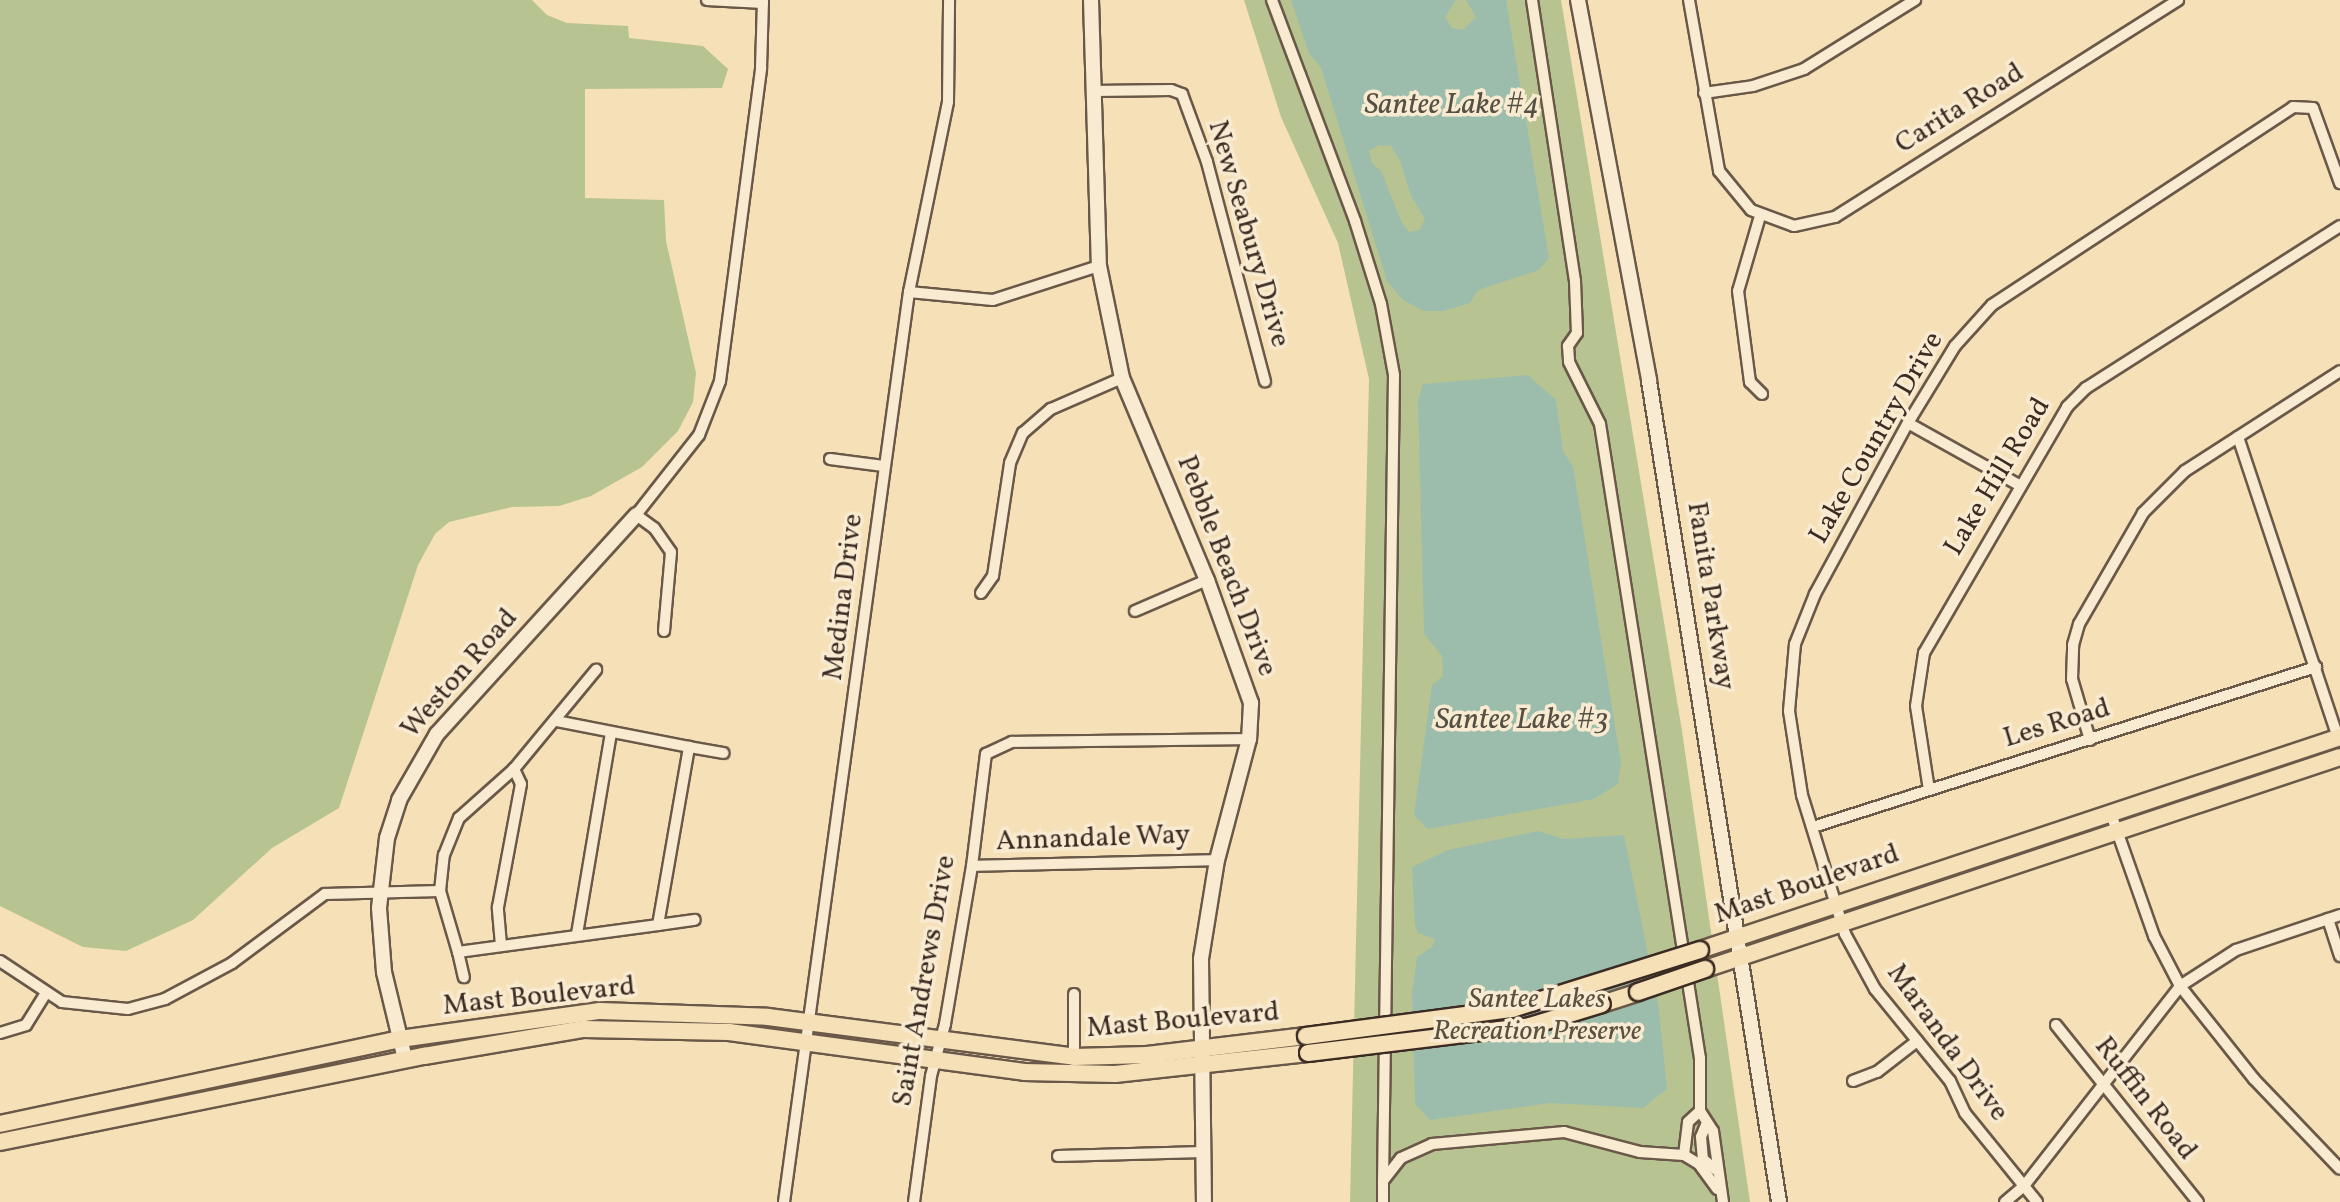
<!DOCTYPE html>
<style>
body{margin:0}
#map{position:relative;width:2340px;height:1202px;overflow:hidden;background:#f5e0b8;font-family:Vollkorn,serif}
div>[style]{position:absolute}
.green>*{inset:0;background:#b8c392}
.water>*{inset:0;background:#9dbdac}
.roads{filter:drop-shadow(2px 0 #6a5848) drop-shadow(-2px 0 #6a5848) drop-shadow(0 2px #6a5848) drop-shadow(0 -2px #6a5848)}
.street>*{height:10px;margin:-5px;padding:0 5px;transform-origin:5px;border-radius:5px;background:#f8ebd1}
.secondary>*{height:14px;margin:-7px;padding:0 7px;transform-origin:7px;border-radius:7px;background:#f8ebd1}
.primary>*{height:16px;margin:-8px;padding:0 8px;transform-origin:8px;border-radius:8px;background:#f5e0b8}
.bridges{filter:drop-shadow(2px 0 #3b2b22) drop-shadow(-2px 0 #3b2b22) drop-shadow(0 2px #3b2b22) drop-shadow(0 -2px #3b2b22)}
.primary-bridge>*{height:16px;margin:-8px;padding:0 8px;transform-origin:8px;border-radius:8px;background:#f5e0b8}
span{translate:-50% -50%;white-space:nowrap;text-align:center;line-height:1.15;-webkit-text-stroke:7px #f8ebd1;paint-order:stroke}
.street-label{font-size:28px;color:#3b2b22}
.park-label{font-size:28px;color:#5a513e;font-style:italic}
.water-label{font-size:30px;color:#545044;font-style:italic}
</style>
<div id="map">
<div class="green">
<i style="clip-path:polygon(0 0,532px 0,547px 15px,567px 23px,628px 26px,629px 38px,703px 46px,728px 69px,722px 88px,585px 89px,585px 198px,664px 200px,666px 241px,696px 373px,693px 402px,678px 431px,642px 467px,591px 496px,559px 506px,512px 507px,449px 522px,435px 534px,418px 565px,339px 808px,272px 848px,193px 920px,126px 951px,83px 947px,0 906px)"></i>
<i style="clip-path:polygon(1244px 0,1561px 0,1682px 731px,1750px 1202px,1350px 1202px,1369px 379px,1338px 243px,1281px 117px)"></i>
</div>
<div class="water">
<i style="clip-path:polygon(evenodd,1291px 0,1456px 0,1445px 17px,1452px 28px,1463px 30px,1476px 17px,1466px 0,1506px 0,1549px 258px,1539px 270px,1478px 290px,1470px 303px,1444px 311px,1424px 311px,1403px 300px,1387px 281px,1321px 68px,1309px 53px,1291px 0,1379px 145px,1391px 146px,1400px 161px,1411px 196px,1425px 219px,1419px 230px,1409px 232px,1402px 223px,1381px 171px,1372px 163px,1369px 151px,1379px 145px)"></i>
<i style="clip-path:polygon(1528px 375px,1556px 400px,1563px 451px,1573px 466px,1621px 763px,1618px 784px,1594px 799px,1428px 829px,1414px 815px,1432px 685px,1443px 676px,1442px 656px,1424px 634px,1418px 400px,1423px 384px)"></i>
<i style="clip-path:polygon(1538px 831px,1563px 839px,1624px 835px,1659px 1009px,1667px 1089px,1643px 1108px,1550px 1103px,1430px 1120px,1415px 1104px,1412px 993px,1417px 957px,1432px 947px,1435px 939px,1418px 933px,1415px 925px,1412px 867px,1448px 850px)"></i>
</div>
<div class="roads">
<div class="street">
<i style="left:707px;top:0;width:56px;rotate:3.1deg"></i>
<i style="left:1272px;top:0;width:236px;rotate:69.4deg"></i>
<i style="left:1355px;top:221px;width:87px;rotate:72.6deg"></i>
<i style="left:1381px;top:304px;width:72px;rotate:79.6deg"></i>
<i style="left:1394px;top:375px;width:806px;rotate:90.78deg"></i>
<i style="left:1532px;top:0;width:284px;rotate:81.3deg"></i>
<i style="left:1575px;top:281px;width:52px;rotate:87.8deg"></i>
<i style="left:1577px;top:333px;width:16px;rotate:125deg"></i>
<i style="left:1568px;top:346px;width:16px;rotate:86deg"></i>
<i style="left:1569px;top:362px;width:69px;rotate:63.4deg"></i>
<i style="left:1600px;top:424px;width:642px;rotate:81.04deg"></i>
<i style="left:1700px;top:1058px;width:53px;rotate:90deg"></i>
<i style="left:1700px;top:1111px;width:24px;rotate:57deg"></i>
<i style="left:1713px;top:1131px;width:72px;rotate:82deg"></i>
<i style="left:1689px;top:0;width:174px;rotate:80deg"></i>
<i style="left:1719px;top:171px;width:50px;rotate:50.6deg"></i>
<i style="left:1751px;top:210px;width:46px;rotate:20.4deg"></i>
<i style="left:1794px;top:226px;width:42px;rotate:-12.4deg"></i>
<i style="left:1835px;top:217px;width:406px;rotate:-32.3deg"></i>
<i style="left:1093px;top:91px;width:78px;rotate:-0.7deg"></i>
<i style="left:1171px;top:90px;width:12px;rotate:20deg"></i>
<i style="left:1182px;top:94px;width:72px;rotate:69.8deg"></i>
<i style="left:1207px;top:162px;width:227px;rotate:75.2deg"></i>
<i style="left:1704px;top:93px;width:49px;rotate:-8.1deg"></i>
<i style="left:1753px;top:86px;width:54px;rotate:-18.4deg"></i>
<i style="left:1804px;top:69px;width:131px;rotate:-31.9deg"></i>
<i style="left:1760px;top:216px;width:78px;rotate:106.3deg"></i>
<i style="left:1738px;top:291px;width:92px;rotate:82.5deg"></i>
<i style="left:1750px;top:382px;width:17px;rotate:45deg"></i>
<i style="left:909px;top:292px;width:84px;rotate:5.4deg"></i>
<i style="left:993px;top:300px;width:111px;rotate:-17.8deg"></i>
<i style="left:1908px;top:423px;width:127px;rotate:29.2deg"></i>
<i style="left:2238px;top:437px;width:319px;rotate:71.6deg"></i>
<i style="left:830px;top:459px;width:54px;rotate:7.4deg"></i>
<i style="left:981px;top:593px;width:21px;rotate:-55deg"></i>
<i style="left:993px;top:576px;width:114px;rotate:-81.4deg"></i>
<i style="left:1010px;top:463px;width:33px;rotate:-67deg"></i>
<i style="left:1023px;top:433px;width:37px;rotate:-41deg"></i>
<i style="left:1051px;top:409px;width:77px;rotate:-23.6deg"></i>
<i style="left:1135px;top:611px;width:78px;rotate:-23.3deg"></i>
<i style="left:664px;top:631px;width:79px;rotate:-84.9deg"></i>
<i style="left:671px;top:552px;width:29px;rotate:-125deg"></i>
<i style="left:654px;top:528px;width:22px;rotate:-144deg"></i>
<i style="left:636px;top:515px;width:102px;rotate:-51.8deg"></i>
<i style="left:699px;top:435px;width:58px;rotate:-68.7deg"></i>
<i style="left:720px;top:381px;width:316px;rotate:-82.5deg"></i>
<i style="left:761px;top:68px;width:68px;rotate:-88.3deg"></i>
<i style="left:2090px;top:740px;width:64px;rotate:-106.4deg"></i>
<i style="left:2072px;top:679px;width:34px;rotate:-88deg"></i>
<i style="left:2073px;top:645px;width:22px;rotate:-74deg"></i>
<i style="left:2079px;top:624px;width:128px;rotate:-60deg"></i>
<i style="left:2143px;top:513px;width:59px;rotate:-45deg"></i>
<i style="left:2185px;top:471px;width:184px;rotate:-32.8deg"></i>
<i style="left:689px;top:747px;width:35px;rotate:10deg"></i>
<i style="left:1929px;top:790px;width:85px;rotate:-98.8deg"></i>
<i style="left:1916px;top:706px;width:54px;rotate:-81.4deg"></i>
<i style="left:1924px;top:653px;width:285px;rotate:-59.8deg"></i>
<i style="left:2067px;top:407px;width:27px;rotate:-45deg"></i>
<i style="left:2086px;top:388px;width:301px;rotate:-32.5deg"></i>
<i style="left:2110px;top:811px;width:133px;rotate:70.6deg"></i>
<i style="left:2154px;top:936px;width:56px;rotate:62.5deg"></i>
<i style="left:2180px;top:986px;width:119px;rotate:51.5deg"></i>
<i style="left:2254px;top:1079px;width:124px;rotate:46.3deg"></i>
<i style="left:1813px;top:827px;width:528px;rotate:-17.65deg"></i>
<i style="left:972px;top:866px;width:245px;rotate:-1.4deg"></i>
<i style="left:440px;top:891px;width:64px;rotate:73.6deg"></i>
<i style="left:458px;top:952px;width:202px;rotate:-7.7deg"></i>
<i style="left:658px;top:925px;width:181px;rotate:-80.1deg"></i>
<i style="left:689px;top:747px;width:136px;rotate:-168.9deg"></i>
<i style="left:2328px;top:919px;width:39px;rotate:72deg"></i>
<i style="left:658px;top:925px;width:37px;rotate:-8deg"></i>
<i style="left:577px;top:934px;width:204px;rotate:-80.4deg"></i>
<i style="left:501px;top:945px;width:38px;rotate:-95deg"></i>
<i style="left:498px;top:907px;width:125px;rotate:-79.4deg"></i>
<i style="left:521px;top:784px;width:17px;rotate:-115deg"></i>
<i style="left:458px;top:952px;width:26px;rotate:77deg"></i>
<i style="left:0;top:961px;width:74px;rotate:33.5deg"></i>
<i style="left:62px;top:1002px;width:66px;rotate:6.1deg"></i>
<i style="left:128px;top:1009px;width:38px;rotate:-15deg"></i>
<i style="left:165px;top:999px;width:76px;rotate:-28.2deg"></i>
<i style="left:232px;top:963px;width:116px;rotate:-36.6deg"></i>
<i style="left:325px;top:894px;width:115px;rotate:-1.5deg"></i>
<i style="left:440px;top:891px;width:36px;rotate:-84deg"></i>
<i style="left:444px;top:855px;width:40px;rotate:-68deg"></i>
<i style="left:459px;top:818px;width:74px;rotate:-41.7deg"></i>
<i style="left:514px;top:769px;width:129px;rotate:-50.4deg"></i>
<i style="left:1074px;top:994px;width:63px;rotate:90deg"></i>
<i style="left:2056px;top:1025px;width:227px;rotate:51.3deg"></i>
<i style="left:0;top:1033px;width:27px;rotate:-17deg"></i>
<i style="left:26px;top:1025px;width:36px;rotate:-58deg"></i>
<i style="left:1853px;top:1081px;width:26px;rotate:-21deg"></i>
<i style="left:1877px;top:1072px;width:51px;rotate:-37.8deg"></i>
<i style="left:1706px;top:1125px;width:13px;rotate:113deg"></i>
<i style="left:1701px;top:1137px;width:22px;rotate:85deg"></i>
<i style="left:1703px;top:1159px;width:17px;rotate:40deg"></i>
<i style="left:1684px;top:1155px;width:17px;rotate:31deg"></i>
<i style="left:1699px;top:1164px;width:31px;rotate:54deg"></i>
<i style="left:1058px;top:1156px;width:145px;rotate:-1.6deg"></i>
<i style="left:784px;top:1202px;width:919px;rotate:-82.18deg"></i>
<i style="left:909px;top:292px;width:194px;rotate:-78.4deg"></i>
<i style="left:948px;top:102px;width:102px;rotate:-89.4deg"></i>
<i style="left:914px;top:1202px;width:127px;rotate:-82.3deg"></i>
<i style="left:931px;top:1076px;width:54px;rotate:-74.9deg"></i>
<i style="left:945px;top:1024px;width:160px;rotate:-80.3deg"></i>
<i style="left:972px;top:866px;width:113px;rotate:-82.9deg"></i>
<i style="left:986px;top:754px;width:29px;rotate:-25deg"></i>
<i style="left:1012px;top:742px;width:237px;rotate:-0.7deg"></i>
<i style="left:1383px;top:1202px;width:21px;rotate:-90deg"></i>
<i style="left:1383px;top:1181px;width:29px;rotate:-52deg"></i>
<i style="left:1401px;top:1158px;width:34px;rotate:-24deg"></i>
<i style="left:1432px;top:1144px;width:133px;rotate:-5.2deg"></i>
<i style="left:1564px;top:1132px;width:79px;rotate:14.7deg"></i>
<i style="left:1640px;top:1152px;width:44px;rotate:3.9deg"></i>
<i style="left:1684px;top:1155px;width:33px;rotate:-83deg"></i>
<i style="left:1688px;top:1122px;width:16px;rotate:-43deg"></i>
<i style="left:2005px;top:1202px;width:25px;rotate:-40deg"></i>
<i style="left:2024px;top:1186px;width:254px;rotate:-52deg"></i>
<i style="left:2180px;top:986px;width:67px;rotate:-32.7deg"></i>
<i style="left:2236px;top:950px;width:110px;rotate:-18.6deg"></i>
<i style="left:2037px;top:1202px;width:114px;rotate:-129deg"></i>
<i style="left:1965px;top:1113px;width:35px;rotate:-115deg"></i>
<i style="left:1950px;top:1081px;width:119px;rotate:-129.2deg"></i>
<i style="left:1875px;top:989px;width:63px;rotate:-118.6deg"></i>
<i style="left:1845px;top:934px;width:145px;rotate:-107.2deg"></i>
<i style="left:1802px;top:795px;width:85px;rotate:-98.8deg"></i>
<i style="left:1789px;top:711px;width:67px;rotate:-84.9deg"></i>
<i style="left:1795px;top:644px;width:54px;rotate:-68.2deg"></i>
<i style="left:1815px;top:594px;width:195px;rotate:-61.5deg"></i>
<i style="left:1908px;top:423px;width:90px;rotate:-58.6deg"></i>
<i style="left:1955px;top:346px;width:55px;rotate:-47.9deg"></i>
<i style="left:1992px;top:305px;width:360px;rotate:-33.3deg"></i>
<i style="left:2293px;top:107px;width:20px;rotate:3deg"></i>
<i style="left:2313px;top:108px;width:80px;rotate:70.2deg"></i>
</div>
<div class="secondary">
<i style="left:1091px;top:0;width:266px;rotate:88.3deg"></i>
<i style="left:1099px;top:266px;width:114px;rotate:78.4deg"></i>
<i style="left:1122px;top:378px;width:219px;rotate:67.2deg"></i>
<i style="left:1207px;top:580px;width:131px;rotate:70.3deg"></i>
<i style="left:1251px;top:703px;width:36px;rotate:93deg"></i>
<i style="left:1249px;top:739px;width:125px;rotate:104.8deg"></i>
<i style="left:1217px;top:860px;width:100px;rotate:99.2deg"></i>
<i style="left:1201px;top:959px;width:243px;rotate:89.3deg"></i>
<i style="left:1578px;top:0;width:388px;rotate:79.4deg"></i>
<i style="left:1649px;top:381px;width:831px;rotate:81deg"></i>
<i style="left:405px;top:1059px;width:89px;rotate:-103.6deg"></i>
<i style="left:384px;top:972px;width:64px;rotate:-94.5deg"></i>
<i style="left:379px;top:908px;width:70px;rotate:-83.5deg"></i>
<i style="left:387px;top:838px;width:40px;rotate:-72deg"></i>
<i style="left:399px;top:800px;width:76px;rotate:-60.1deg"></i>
<i style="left:437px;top:734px;width:296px;rotate:-47.7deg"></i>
</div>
<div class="primary">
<i style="left:1700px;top:950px;width:675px;rotate:-18.41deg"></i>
<i style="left:1705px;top:969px;width:669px;rotate:-18.46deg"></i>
<i style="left:1602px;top:1004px;width:38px;rotate:-18deg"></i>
<i style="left:0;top:1124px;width:409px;rotate:-12deg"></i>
<i style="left:400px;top:1039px;width:202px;rotate:-8deg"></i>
<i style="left:600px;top:1011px;width:168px;rotate:2deg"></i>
<i style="left:768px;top:1017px;width:309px;rotate:7.4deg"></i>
<i style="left:1074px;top:1057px;width:73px;rotate:-1.6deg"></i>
<i style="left:1147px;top:1055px;width:160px;rotate:-6.8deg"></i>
<i style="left:0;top:1142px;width:433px;rotate:-11.5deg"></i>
<i style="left:424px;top:1056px;width:162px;rotate:-9.6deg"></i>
<i style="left:584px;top:1029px;width:145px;rotate:1.2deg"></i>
<i style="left:729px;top:1032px;width:298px;rotate:7.7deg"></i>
<i style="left:1024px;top:1072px;width:91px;rotate:1.3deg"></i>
<i style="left:1115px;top:1074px;width:194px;rotate:-6.2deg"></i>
</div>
</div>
<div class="bridges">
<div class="primary-bridge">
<i style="left:1638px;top:992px;width:71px;rotate:-18.9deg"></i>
<i style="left:1306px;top:1036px;width:208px;rotate:-7.5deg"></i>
<i style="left:1512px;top:1009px;width:197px;rotate:-17.4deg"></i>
<i style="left:1308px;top:1053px;width:224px;rotate:-6.9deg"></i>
<i style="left:1530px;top:1026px;width:75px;rotate:-17deg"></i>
</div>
</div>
<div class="street-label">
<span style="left:1960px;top:109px;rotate:-32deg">Carita Road</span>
<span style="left:1248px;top:234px;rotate:74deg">New Seabury Drive</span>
<span style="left:1877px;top:438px;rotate:-60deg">Lake Country Drive</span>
<span style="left:1998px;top:477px;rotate:-59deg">Lake Hill Road</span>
<span style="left:1226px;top:566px;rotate:69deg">Pebble Beach Drive</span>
<span style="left:1710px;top:596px;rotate:81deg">Fanita Parkway</span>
<span style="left:844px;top:597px;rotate:-83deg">Medina Drive</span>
<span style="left:460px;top:674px;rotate:-49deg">Weston Road</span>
<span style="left:2057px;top:724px;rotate:-17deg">Les Road</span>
<span style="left:1093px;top:839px;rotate:-2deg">Annandale Way</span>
<span style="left:1807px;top:885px;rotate:-19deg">Mast Boulevard</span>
<span style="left:925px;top:981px;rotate:-80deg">Saint Andrews Drive</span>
<span style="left:539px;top:997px;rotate:-6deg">Mast Boulevard</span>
<span style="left:1183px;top:1021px;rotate:-5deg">Mast Boulevard</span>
<span style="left:1947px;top:1043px;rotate:54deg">Maranda Drive</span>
<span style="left:2145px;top:1099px;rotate:52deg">Ruffin Road</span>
</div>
<div class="park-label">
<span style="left:1537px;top:1016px">Santee Lakes<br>Recreation Preserve</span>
</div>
<div class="water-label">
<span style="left:1452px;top:105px">Santee Lake #4</span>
<span style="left:1522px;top:720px">Santee Lake #3</span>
</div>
</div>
